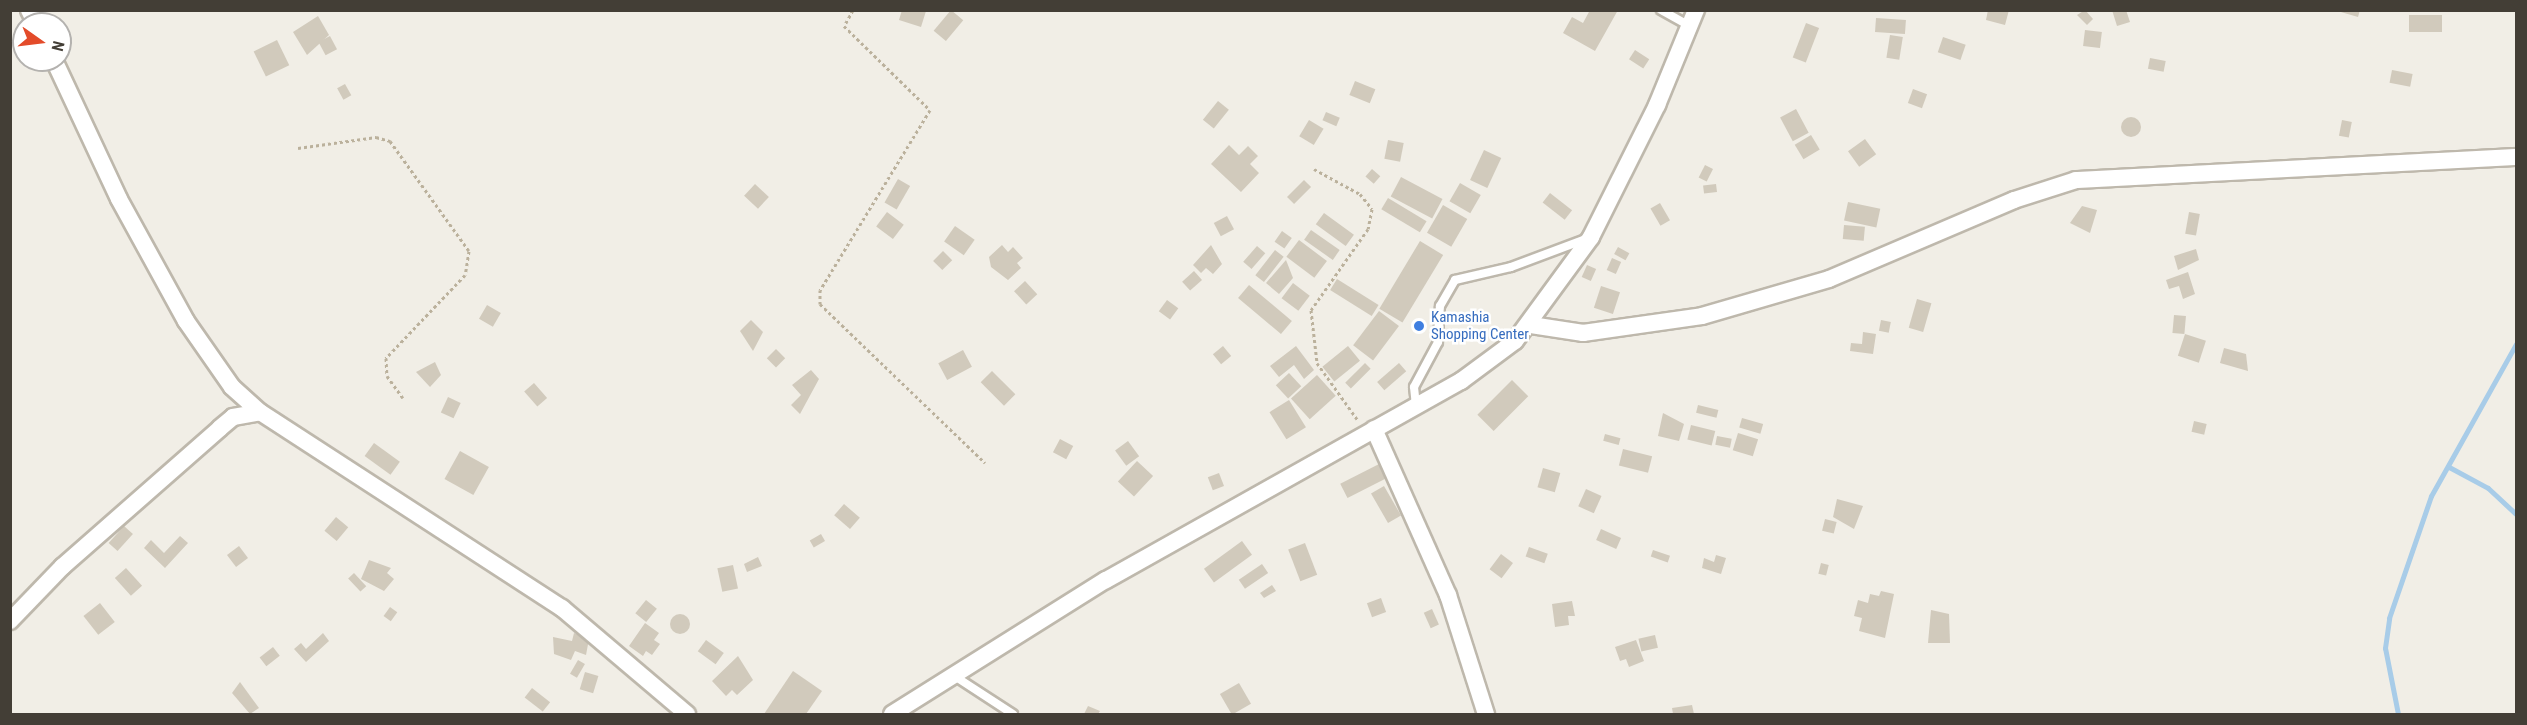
<!DOCTYPE html>
<style>
body{margin:0}
#map{position:relative;width:2527px;height:725px;overflow:hidden;background:#f1eee6;font-family:"Roboto Condensed",sans-serif}
div>[style]{position:absolute}
.stream>*{height:5px;margin:-2.5px;padding:0 2.5px;transform-origin:2.5px;border-radius:2.5px;background:#a8cce8}
.building>*{inset:0;background:#d1cabc;transform-origin:0 0}
.round{border-radius:50%}
.path>*{height:3px;margin-top:-1.5px;transform-origin:0;background:repeating-linear-gradient(90deg,#bbb19c 0 3px,transparent 0 6px)}
.roads{filter:drop-shadow(2px 0 #beb8ac) drop-shadow(-2px 0 #beb8ac) drop-shadow(0 2px #beb8ac) drop-shadow(0 -2px #beb8ac)}
.service>*{height:8px;margin:-4px;padding:0 4px;transform-origin:4px;border-radius:4px;background:#fff}
.minor>*{height:16px;margin:-8px;padding:0 8px;transform-origin:8px;border-radius:8px;background:#fff}
.dots>*{width:16px;height:16px;translate:-50% -50%;box-sizing:border-box;border:3px solid #fff;border-radius:50%}
span{translate:-50% -50%;white-space:nowrap;text-align:center;line-height:1.15;-webkit-text-stroke:5px #fff;paint-order:stroke}
.shop-label{font-size:15px;color:#366cbe}
.left{translate:0 -50%;text-align:left}
.frame{position:absolute;inset:0;border:12px solid #433e36;pointer-events:none}
.north{position:absolute;left:12px;top:12px;width:60px;height:60px;box-sizing:border-box;background:#fff;border:2px solid #b4b2af;border-radius:50%;rotate:104deg;font-size:16px;font-weight:700;line-height:24px;text-align:center;color:#433e36}
.north::after{content:'';display:block;margin:auto;width:21px;height:27px;background:#e34b2a;clip-path:polygon(50% 0,100% 100%,50% 72%,0 100%)}
</style>
<div id="map">
<div class="stream">
<i style="left:2449px;top:467px;width:44px;rotate:28.3deg"></i>
<i style="left:2488px;top:488px;width:38px;rotate:43deg"></i>
<i style="left:2398px;top:714px;width:67px;rotate:-101.1deg"></i>
<i style="left:2385px;top:648px;width:30px;rotate:-82deg"></i>
<i style="left:2389px;top:618px;width:129px;rotate:-71deg"></i>
<i style="left:2431px;top:496px;width:174px;rotate:-60.8deg"></i>
</div>
<div class="building">
<i style="clip-path:polygon(902px 10px,926px 11px,921px 27px,899px 20px)"></i>
<i style="left:951px;top:10px;width:16px;height:27px;rotate:40deg"></i>
<i style="clip-path:polygon(1590px 10px,1618px 10px,1595px 51px,1563px 33px,1572px 17px,1583px 23px)"></i>
<i style="clip-path:polygon(1988px 10px,2009px 10px,2005px 25px,1986px 20px)"></i>
<i style="clip-path:polygon(2085px 10px,2093px 19px,2087px 25px,2077px 15px)"></i>
<i style="clip-path:polygon(2112px 10px,2126px 10px,2130px 22px,2117px 26px)"></i>
<i style="clip-path:polygon(2334px 10px,2360px 10px,2358px 17px)"></i>
<i style="left:2442px;top:15px;width:17px;height:33px;rotate:90deg"></i>
<i style="clip-path:polygon(318px 16px,329px 35px,307px 55px,293px 32px)"></i>
<i style="left:1876px;top:18px;width:30px;height:14px;rotate:4deg"></i>
<i style="left:1806px;top:23px;width:14px;height:37px;rotate:21deg"></i>
<i style="left:2085px;top:30px;width:17px;height:16px;rotate:7deg"></i>
<i style="left:1890px;top:35px;width:13px;height:23px;rotate:9deg"></i>
<i style="left:330px;top:36px;width:15px;height:13px;rotate:62deg"></i>
<i style="left:1943px;top:37px;width:24px;height:16px;rotate:19deg"></i>
<i style="left:277px;top:40px;width:28px;height:26px;rotate:64deg"></i>
<i style="left:1635px;top:50px;width:17px;height:11px;rotate:33deg"></i>
<i style="left:2150px;top:58px;width:16px;height:11px;rotate:11deg"></i>
<i style="left:2392px;top:70px;width:21px;height:13px;rotate:11deg"></i>
<i style="left:1355px;top:81px;width:22px;height:15px;rotate:22deg"></i>
<i style="left:345px;top:84px;width:13px;height:9px;rotate:61deg"></i>
<i style="left:1913px;top:89px;width:15px;height:15px;rotate:20deg"></i>
<i style="left:1218px;top:101px;width:14px;height:24px;rotate:39deg"></i>
<i style="left:1796px;top:109px;width:27px;height:18px;rotate:62deg"></i>
<i style="left:1326px;top:112px;width:15px;height:9px;rotate:23deg"></i>
<i class="round" style="left:2121px;top:117px;width:20px;height:20px"></i>
<i style="left:1309px;top:120px;width:17px;height:19px;rotate:31deg"></i>
<i style="left:2342px;top:120px;width:10px;height:16px;rotate:11deg"></i>
<i style="left:1811px;top:135px;width:17px;height:19px;rotate:59deg"></i>
<i style="left:1865px;top:139px;width:19px;height:21px;rotate:54deg"></i>
<i style="left:1388px;top:140px;width:16px;height:19px;rotate:11deg"></i>
<i style="clip-path:polygon(1229px 145px,1239px 155px,1248px 146px,1258px 156px,1250px 164px,1259px 173px,1241px 192px,1211px 164px)"></i>
<i style="left:1484px;top:150px;width:19px;height:33px;rotate:25deg"></i>
<i style="left:1705px;top:165px;width:9px;height:14px;rotate:27deg"></i>
<i style="left:1372px;top:169px;width:11px;height:10px;rotate:41deg"></i>
<i style="left:1401px;top:177px;width:47px;height:22px;rotate:28deg"></i>
<i style="left:898px;top:179px;width:14px;height:27px;rotate:30deg"></i>
<i style="left:1304px;top:180px;width:10px;height:24px;rotate:45deg"></i>
<i style="left:1460px;top:183px;width:24px;height:21px;rotate:30deg"></i>
<i style="left:755px;top:184px;width:19px;height:16px;rotate:43deg"></i>
<i style="left:1716px;top:184px;width:8px;height:13px;rotate:83deg"></i>
<i style="left:1550px;top:193px;width:28px;height:12px;rotate:38deg"></i>
<i style="left:1388px;top:198px;width:45px;height:13px;rotate:31deg"></i>
<i style="left:1848px;top:202px;width:33px;height:19px;rotate:12deg"></i>
<i style="left:1660px;top:203px;width:20px;height:11px;rotate:60deg"></i>
<i style="left:1443px;top:205px;width:28px;height:32px;rotate:30deg"></i>
<i style="clip-path:polygon(2082px 206px,2097px 210px,2090px 233px,2070px 223px)"></i>
<i style="left:887px;top:212px;width:21px;height:18px;rotate:37deg"></i>
<i style="left:2189px;top:212px;width:11px;height:22px;rotate:10deg"></i>
<i style="left:1324px;top:213px;width:37px;height:14px;rotate:36deg"></i>
<i style="left:1227px;top:216px;width:15px;height:15px;rotate:62deg"></i>
<i style="left:1844px;top:225px;width:21px;height:14px;rotate:5deg"></i>
<i style="left:955px;top:226px;width:24px;height:19px;rotate:35deg"></i>
<i style="left:1311px;top:230px;width:35px;height:12px;rotate:35deg"></i>
<i style="left:1282px;top:231px;width:12px;height:13px;rotate:35deg"></i>
<i style="left:1299px;top:240px;width:35px;height:21px;rotate:37deg"></i>
<i style="left:1420px;top:241px;width:27px;height:79px;rotate:31deg"></i>
<i style="clip-path:polygon(1002px 245px,1008px 252px,1013px 247px,1023px 258px,1017px 263px,1021px 268px,1008px 280px,991px 267px,989px 257px)"></i>
<i style="clip-path:polygon(1211px 245px,1222px 264px,1213px 274px,1206px 268px,1201px 273px,1193px 265px)"></i>
<i style="left:1257px;top:246px;width:11px;height:21px;rotate:41deg"></i>
<i style="left:1618px;top:247px;width:13px;height:8px;rotate:29deg"></i>
<i style="clip-path:polygon(2196px 249px,2199px 260px,2178px 270px,2174px 256px)"></i>
<i style="left:1275px;top:250px;width:11px;height:32px;rotate:38deg"></i>
<i style="left:943px;top:251px;width:13px;height:14px;rotate:45deg"></i>
<i style="left:1612px;top:258px;width:10px;height:13px;rotate:24deg"></i>
<i style="clip-path:polygon(1286px 260px,1293px 278px,1279px 294px,1266px 283px)"></i>
<i style="left:1587px;top:265px;width:10px;height:13px;rotate:24deg"></i>
<i style="left:1194px;top:271px;width:12px;height:16px;rotate:48deg"></i>
<i style="clip-path:polygon(2188px 272px,2195px 294px,2183px 299px,2179px 286px,2169px 289px,2166px 280px)"></i>
<i style="left:1337px;top:279px;width:49px;height:13px;rotate:32deg"></i>
<i style="left:1025px;top:281px;width:18px;height:15px;rotate:47deg"></i>
<i style="left:1293px;top:283px;width:21px;height:19px;rotate:37deg"></i>
<i style="left:1249px;top:285px;width:56px;height:17px;rotate:40deg"></i>
<i style="left:1601px;top:286px;width:20px;height:23px;rotate:18deg"></i>
<i style="left:1917px;top:299px;width:15px;height:30px;rotate:16deg"></i>
<i style="left:1167px;top:300px;width:14px;height:14px;rotate:36deg"></i>
<i style="left:487px;top:305px;width:16px;height:16px;rotate:30deg"></i>
<i style="left:1379px;top:311px;width:25px;height:43px;rotate:37deg"></i>
<i style="left:2174px;top:315px;width:12px;height:18px;rotate:5deg"></i>
<i style="clip-path:polygon(751px 320px,763px 332px,753px 351px,740px 331px)"></i>
<i style="left:1881px;top:320px;width:10px;height:11px;rotate:11deg"></i>
<i style="clip-path:polygon(1863px 332px,1876px 334px,1873px 354px,1850px 351px,1851px 343px,1862px 344px)"></i>
<i style="left:2185px;top:334px;width:22px;height:23px;rotate:18deg"></i>
<i style="left:1223px;top:346px;width:13px;height:13px;rotate:51deg"></i>
<i style="clip-path:polygon(1296px 346px,1314px 370px,1304px 379px,1294px 365px,1279px 377px,1270px 366px)"></i>
<i style="left:1348px;top:346px;width:19px;height:33px;rotate:51deg"></i>
<i style="clip-path:polygon(2224px 348px,2246px 354px,2248px 371px,2220px 363px)"></i>
<i style="left:776px;top:349px;width:13px;height:13px;rotate:45deg"></i>
<i style="left:963px;top:350px;width:19px;height:28px;rotate:62deg"></i>
<i style="clip-path:polygon(435px 362px,441px 375px,430px 387px,416px 372px)"></i>
<i style="left:1365px;top:363px;width:8px;height:28px;rotate:45deg"></i>
<i style="left:1399px;top:363px;width:11px;height:29px;rotate:49deg"></i>
<i style="clip-path:polygon(811px 370px,819px 379px,800px 414px,791px 405px,801px 395px,792px 385px)"></i>
<i style="left:992px;top:371px;width:33px;height:16px;rotate:45deg"></i>
<i style="left:1289px;top:373px;width:18px;height:18px;rotate:47deg"></i>
<i style="left:1317px;top:375px;width:28px;height:35px;rotate:48deg"></i>
<i style="left:1512px;top:380px;width:23px;height:49px;rotate:45deg"></i>
<i style="left:534px;top:383px;width:20px;height:13px;rotate:49deg"></i>
<i style="left:448px;top:397px;width:14px;height:17px;rotate:25deg"></i>
<i style="left:1289px;top:400px;width:32px;height:23px;rotate:58deg"></i>
<i style="left:1698px;top:405px;width:21px;height:8px;rotate:14deg"></i>
<i style="clip-path:polygon(1663px 413px,1684px 424px,1679px 441px,1658px 436px)"></i>
<i style="left:1742px;top:418px;width:22px;height:10px;rotate:16deg"></i>
<i style="left:2194px;top:421px;width:13px;height:11px;rotate:13deg"></i>
<i style="left:1691px;top:425px;width:25px;height:15px;rotate:14deg"></i>
<i style="left:1738px;top:433px;width:21px;height:18px;rotate:17deg"></i>
<i style="left:1605px;top:434px;width:16px;height:7px;rotate:15deg"></i>
<i style="left:1717px;top:436px;width:15px;height:9px;rotate:11deg"></i>
<i style="left:1060px;top:439px;width:15px;height:15px;rotate:28deg"></i>
<i style="left:1128px;top:441px;width:19px;height:16px;rotate:54deg"></i>
<i style="left:374px;top:443px;width:32px;height:16px;rotate:36deg"></i>
<i style="left:1623px;top:449px;width:30px;height:17px;rotate:14deg"></i>
<i style="left:460px;top:451px;width:33px;height:32px;rotate:29deg"></i>
<i style="left:1137px;top:461px;width:22px;height:28px;rotate:43deg"></i>
<i style="left:1383px;top:462px;width:16px;height:48px;rotate:63deg"></i>
<i style="left:1543px;top:468px;width:18px;height:20px;rotate:16deg"></i>
<i style="left:1219px;top:473px;width:14px;height:12px;rotate:69deg"></i>
<i style="left:1384px;top:486px;width:34px;height:15px;rotate:60deg"></i>
<i style="left:1586px;top:489px;width:17px;height:19px;rotate:24deg"></i>
<i style="clip-path:polygon(1837px 499px,1863px 506px,1854px 529px,1833px 517px)"></i>
<i style="left:844px;top:504px;width:21px;height:15px;rotate:41deg"></i>
<i style="left:336px;top:517px;width:16px;height:18px;rotate:40deg"></i>
<i style="left:1825px;top:519px;width:12px;height:12px;rotate:14deg"></i>
<i style="left:124px;top:526px;width:12px;height:23px;rotate:42deg"></i>
<i style="left:1601px;top:529px;width:22px;height:12px;rotate:24deg"></i>
<i style="left:821px;top:534px;width:8px;height:13px;rotate:60deg"></i>
<i style="clip-path:polygon(180px 536px,188px 543px,165px 568px,144px 548px,151px 540px,164px 553px)"></i>
<i style="left:1242px;top:541px;width:17px;height:47px;rotate:54deg"></i>
<i style="left:1305px;top:543px;width:34px;height:18px;rotate:69deg"></i>
<i style="left:239px;top:546px;width:15px;height:15px;rotate:53deg"></i>
<i style="left:1529px;top:547px;width:20px;height:10px;rotate:20deg"></i>
<i style="left:1653px;top:550px;width:18px;height:7px;rotate:19deg"></i>
<i style="left:1501px;top:554px;width:15px;height:19px;rotate:37deg"></i>
<i style="clip-path:polygon(1716px 555px,1726px 558px,1721px 574px,1702px 568px,1704px 558px,1714px 562px)"></i>
<i style="clip-path:polygon(758px 557px,762px 566px,747px 572px,744px 564px)"></i>
<i style="clip-path:polygon(369px 560px,391px 568px,387px 573px,394px 579px,384px 591px,361px 579px)"></i>
<i style="left:1821px;top:563px;width:8px;height:11px;rotate:14deg"></i>
<i style="left:1262px;top:564px;width:11px;height:28px;rotate:56deg"></i>
<i style="left:733px;top:565px;width:24px;height:16px;rotate:78deg"></i>
<i style="left:126px;top:568px;width:24px;height:15px;rotate:48deg"></i>
<i style="left:354px;top:573px;width:18px;height:8px;rotate:47deg"></i>
<i style="clip-path:polygon(1272px 585px,1276px 591px,1264px 598px,1260px 593px)"></i>
<i style="clip-path:polygon(1881px 591px,1894px 594px,1885px 638px,1859px 631px,1862px 618px,1854px 616px,1858px 600px,1868px 603px,1870px 594px,1879px 596px)"></i>
<i style="left:1381px;top:598px;width:15px;height:15px;rotate:70deg"></i>
<i style="left:646px;top:600px;width:14px;height:17px;rotate:39deg"></i>
<i style="clip-path:polygon(1572px 601px,1575px 616px,1568px 616px,1569px 625px,1555px 627px,1552px 604px)"></i>
<i style="left:100px;top:603px;width:24px;height:21px;rotate:52deg"></i>
<i style="left:390px;top:607px;width:9px;height:11px;rotate:36deg"></i>
<i style="left:1432px;top:609px;width:17px;height:9px;rotate:66deg"></i>
<i style="clip-path:polygon(1931px 610px,1949px 614px,1950px 643px,1928px 643px)"></i>
<i class="round" style="left:670px;top:614px;width:20px;height:20px"></i>
<i style="clip-path:polygon(645px 623px,659px 633px,654px 640px,660px 644px,652px 655px,646px 651px,643px 656px,629px 646px)"></i>
<i style="clip-path:polygon(323px 633px,329px 641px,306px 662px,294px 649px,301px 643px,306px 649px)"></i>
<i style="clip-path:polygon(574px 633px,589px 639px,586px 655px,575px 651px,571px 660px,554px 654px,553px 637px,572px 641px)"></i>
<i style="left:1655px;top:635px;width:13px;height:17px;rotate:77deg"></i>
<i style="left:706px;top:640px;width:22px;height:14px;rotate:36deg"></i>
<i style="clip-path:polygon(1636px 640px,1644px 661px,1629px 667px,1626px 659px,1620px 661px,1615px 647px)"></i>
<i style="left:273px;top:647px;width:11px;height:17px;rotate:52deg"></i>
<i style="clip-path:polygon(738px 656px,753px 680px,737px 695px,732px 690px,726px 696px,712px 681px)"></i>
<i style="left:578px;top:660px;width:8px;height:16px;rotate:30deg"></i>
<i style="clip-path:polygon(793px 671px,822px 691px,806px 714px,764px 714px)"></i>
<i style="left:585px;top:672px;width:14px;height:18px;rotate:17deg"></i>
<i style="clip-path:polygon(240px 682px,259px 708px,250px 714px,232px 693px)"></i>
<i style="left:1239px;top:683px;width:24px;height:22px;rotate:60deg"></i>
<i style="left:532px;top:688px;width:23px;height:12px;rotate:38deg"></i>
<i style="clip-path:polygon(1692px 705px,1694px 714px,1673px 714px,1672px 708px)"></i>
<i style="clip-path:polygon(1088px 706px,1100px 711px,1098px 714px,1084px 714px)"></i>
</div>
<div class="path">
<i style="left:853px;top:10px;width:18px;rotate:119deg"></i>
<i style="left:844px;top:26px;width:120px;rotate:44.3deg"></i>
<i style="left:930px;top:110px;width:211px;rotate:121.4deg"></i>
<i style="left:820px;top:290px;width:14px;rotate:90deg"></i>
<i style="left:820px;top:304px;width:229px;rotate:43.9deg"></i>
<i style="left:298px;top:148px;width:79px;rotate:-8deg"></i>
<i style="left:376px;top:137px;width:15px;rotate:16deg"></i>
<i style="left:390px;top:141px;width:135px;rotate:54.3deg"></i>
<i style="left:469px;top:251px;width:24px;rotate:99deg"></i>
<i style="left:465px;top:275px;width:115px;rotate:133.6deg"></i>
<i style="left:386px;top:358px;width:18px;rotate:87deg"></i>
<i style="left:387px;top:376px;width:27px;rotate:54deg"></i>
<i style="left:1314px;top:169px;width:52px;rotate:28.5deg"></i>
<i style="left:1360px;top:194px;width:19px;rotate:51deg"></i>
<i style="left:1372px;top:209px;width:20px;rotate:101deg"></i>
<i style="left:1368px;top:229px;width:99px;rotate:125.1deg"></i>
<i style="left:1311px;top:310px;width:53px;rotate:83.5deg"></i>
<i style="left:1317px;top:363px;width:69px;rotate:54.5deg"></i>
</div>
<div class="roads">
<div class="service">
<i style="left:1661px;top:10px;width:33px;rotate:29deg"></i>
<i style="left:1416px;top:406px;width:19px;rotate:-96deg"></i>
<i style="left:1414px;top:387px;width:51px;rotate:-61.9deg"></i>
<i style="left:1438px;top:342px;width:36px;rotate:-87deg"></i>
<i style="left:1440px;top:306px;width:30px;rotate:-60deg"></i>
<i style="left:1455px;top:280px;width:57px;rotate:-13.1deg"></i>
<i style="left:1511px;top:267px;width:82px;rotate:-20.6deg"></i>
<i style="left:956px;top:677px;width:68px;rotate:33deg"></i>
</div>
<div class="minor">
<i style="left:29px;top:10px;width:16px;rotate:63deg"></i>
<i style="left:54px;top:60px;width:153px;rotate:64.9deg"></i>
<i style="left:119px;top:199px;width:139px;rotate:61.2deg"></i>
<i style="left:186px;top:321px;width:80px;rotate:55.1deg"></i>
<i style="left:232px;top:387px;width:38px;rotate:42deg"></i>
<i style="left:260px;top:412px;width:360px;rotate:33deg"></i>
<i style="left:562px;top:608px;width:164px;rotate:40.3deg"></i>
<i style="left:1531px;top:325px;width:53px;rotate:8.7deg"></i>
<i style="left:1583px;top:333px;width:120px;rotate:-8.1deg"></i>
<i style="left:1702px;top:316px;width:132px;rotate:-16.2deg"></i>
<i style="left:1829px;top:279px;width:201px;rotate:-23.1deg"></i>
<i style="left:2014px;top:200px;width:65px;rotate:-17.9deg"></i>
<i style="left:2076px;top:180px;width:441px;rotate:-3deg"></i>
<i style="left:1374px;top:429px;width:182px;rotate:66deg"></i>
<i style="left:1448px;top:595px;width:125px;rotate:72.3deg"></i>
<i style="left:10px;top:621px;width:75px;rotate:-46.1deg"></i>
<i style="left:62px;top:567px;width:210px;rotate:-41.3deg"></i>
<i style="left:220px;top:428px;width:17px;rotate:-40deg"></i>
<i style="left:233px;top:417px;width:27px;rotate:-10deg"></i>
<i style="left:892px;top:714px;width:252px;rotate:-32.1deg"></i>
<i style="left:1106px;top:580px;width:407px;rotate:-29.3deg"></i>
<i style="left:1461px;top:381px;width:67px;rotate:-36.5deg"></i>
<i style="left:1515px;top:341px;width:129px;rotate:-53.8deg"></i>
<i style="left:1591px;top:237px;width:148px;rotate:-63.4deg"></i>
<i style="left:1657px;top:105px;width:103px;rotate:-67.7deg"></i>
</div>
</div>
<div class="dots">
<i style="left:1419px;top:326px;background:#3f7fe0"></i>
</div>
<div class="shop-label">
<span class="left" style="left:1431px;top:326px">Kamashia<br>Shopping Center</span>
</div>
<div class="frame"></div>
<div class="north">N</div>
</div>
